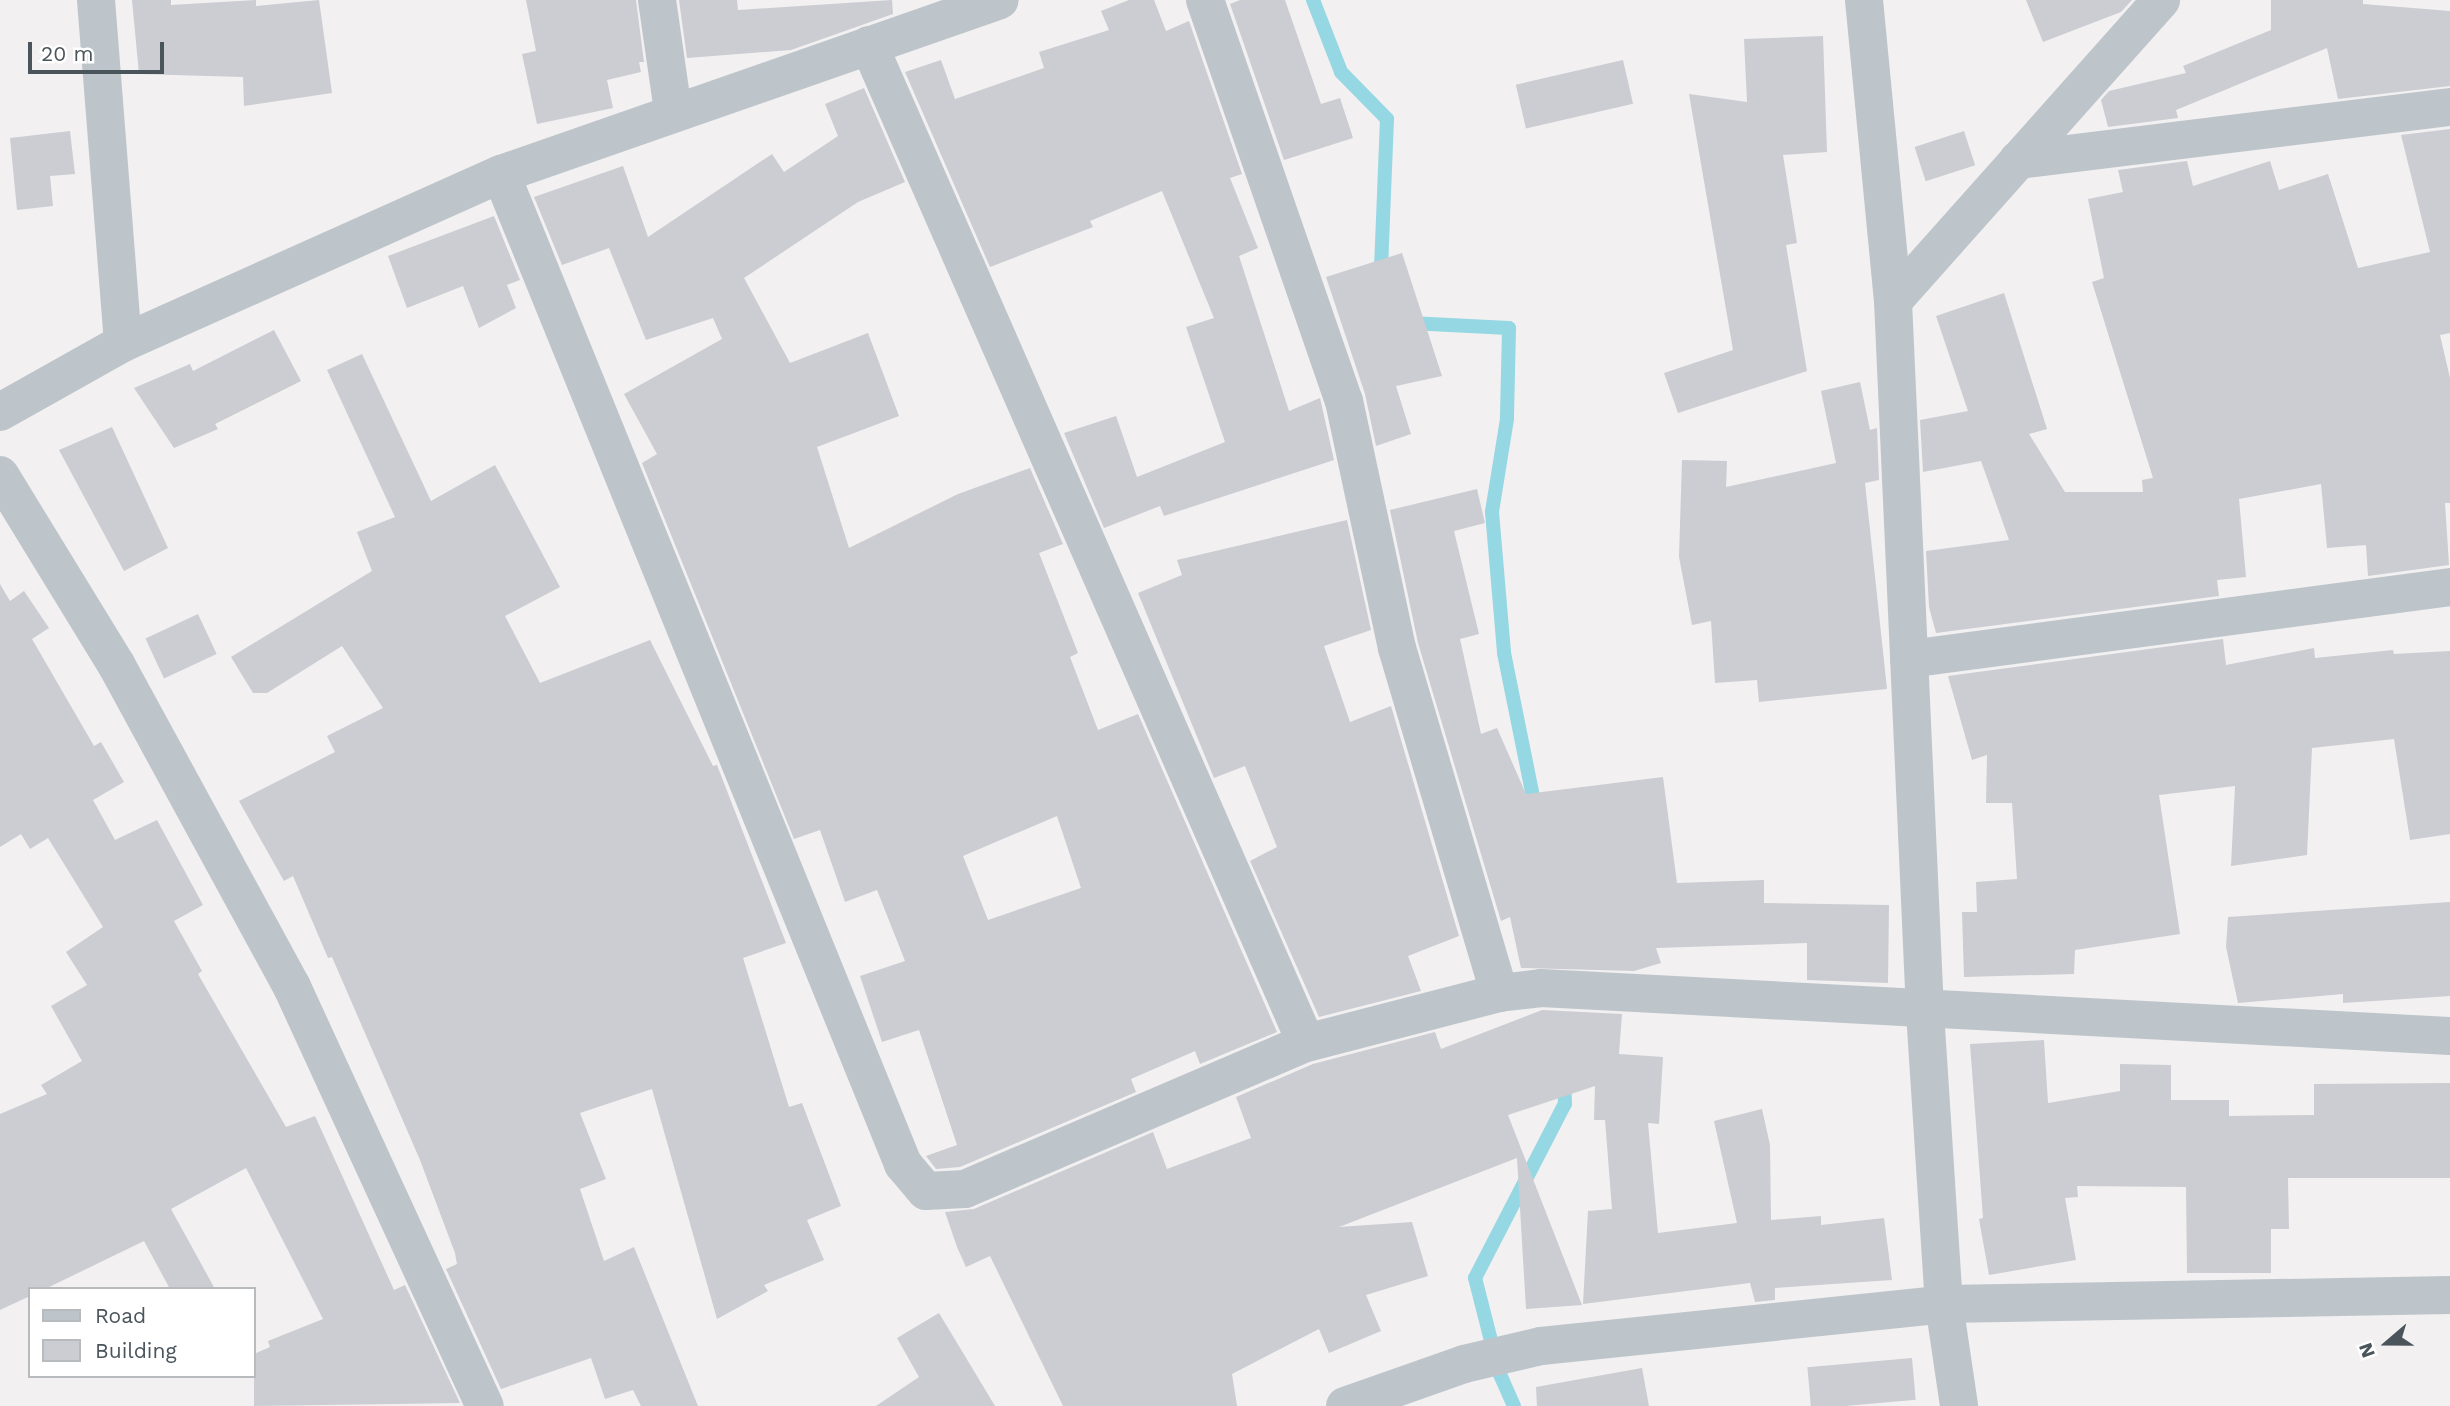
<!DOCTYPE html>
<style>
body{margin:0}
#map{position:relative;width:2450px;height:1406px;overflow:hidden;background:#f2f0f0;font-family:"Work Sans",sans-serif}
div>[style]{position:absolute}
.stream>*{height:14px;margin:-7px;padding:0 7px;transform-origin:7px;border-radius:7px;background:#95d7e3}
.building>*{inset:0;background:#cbcdd2;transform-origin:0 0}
.minor>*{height:38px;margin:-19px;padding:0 19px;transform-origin:19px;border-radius:19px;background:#bdc5cb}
span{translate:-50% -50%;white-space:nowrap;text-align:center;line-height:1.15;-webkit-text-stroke:5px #fff;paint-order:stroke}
.legend{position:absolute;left:28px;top:1287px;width:228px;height:91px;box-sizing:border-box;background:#fff;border:2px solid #b7bbbd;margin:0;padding:9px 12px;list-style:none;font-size:21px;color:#4a545b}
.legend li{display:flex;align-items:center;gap:14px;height:35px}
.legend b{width:35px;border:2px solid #b7bbbd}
.north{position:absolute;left:2352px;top:1308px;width:70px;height:70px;-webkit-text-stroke:5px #fff;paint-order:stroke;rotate:250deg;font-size:19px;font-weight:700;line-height:28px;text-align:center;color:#4a545b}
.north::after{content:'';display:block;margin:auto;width:24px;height:32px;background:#4a545b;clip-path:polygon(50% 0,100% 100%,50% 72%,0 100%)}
.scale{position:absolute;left:28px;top:42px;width:136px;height:32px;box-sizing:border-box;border:4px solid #4a545b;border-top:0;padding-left:9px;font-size:21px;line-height:24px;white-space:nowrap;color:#4a545b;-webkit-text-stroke:5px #fff;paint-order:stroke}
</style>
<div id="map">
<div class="stream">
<i style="left:1313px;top:0;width:77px;rotate:68.7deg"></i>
<i style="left:1341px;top:72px;width:66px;rotate:45.6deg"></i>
<i style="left:1387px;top:119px;width:151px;rotate:92.3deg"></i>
<i style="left:1381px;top:270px;width:9px;rotate:63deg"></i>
<i style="left:1410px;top:323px;width:99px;rotate:2.9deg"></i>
<i style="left:1509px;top:328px;width:91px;rotate:91.3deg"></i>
<i style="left:1507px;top:419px;width:94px;rotate:99.2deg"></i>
<i style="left:1492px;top:512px;width:142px;rotate:85.1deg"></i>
<i style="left:1504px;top:653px;width:161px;rotate:78.6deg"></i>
<i style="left:1514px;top:1406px;width:37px;rotate:-114deg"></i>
<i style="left:1499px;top:1372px;width:97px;rotate:-104.3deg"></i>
<i style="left:1475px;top:1278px;width:196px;rotate:-62.7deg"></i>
<i style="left:1565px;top:1104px;width:26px;rotate:-92deg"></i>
</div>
<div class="building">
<i style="clip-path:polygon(132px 0,171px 0,171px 5px,256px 0,256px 6px,319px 0,332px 93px,244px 106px,243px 77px,139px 74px)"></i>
<i style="clip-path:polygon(526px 0,636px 0,644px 62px,639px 62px,641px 72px,607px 80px,613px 108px,537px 124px,522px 54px,536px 51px)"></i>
<i style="clip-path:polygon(679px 0,737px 0,738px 10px,892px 0,893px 14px,791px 50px,687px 58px)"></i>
<i style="clip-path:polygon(1129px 0,1154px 0,1166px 31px,1189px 21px,1242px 174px,1230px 178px,1258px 248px,1239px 256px,1289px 411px,1320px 398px,1334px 460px,1164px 516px,1160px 506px,1104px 528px,1064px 433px,1116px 416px,1137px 477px,1225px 442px,1186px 327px,1214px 318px,1162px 191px,1090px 221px,1093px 227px,990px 267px,905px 72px,941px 60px,955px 99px,1044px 68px,1039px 52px,1109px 30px,1101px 11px)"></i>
<i style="clip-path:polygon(1240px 0,1285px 0,1321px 104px,1340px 98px,1353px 138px,1284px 160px,1230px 4px)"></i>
<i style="clip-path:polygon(2026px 0,2132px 0,2121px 12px,2043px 42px)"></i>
<i style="clip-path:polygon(2271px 0,2363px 0,2363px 4px,2450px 11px,2450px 86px,2338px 99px,2327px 48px,2176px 110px,2178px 118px,2108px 127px,2101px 100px,2109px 91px,2186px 73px,2183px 66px,2271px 30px)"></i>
<i style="clip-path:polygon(1823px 36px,1827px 152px,1783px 155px,1797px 243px,1786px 245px,1807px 371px,1678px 413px,1664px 373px,1733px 350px,1689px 94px,1747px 102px,1744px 39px)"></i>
<i style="left:1623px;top:60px;width:45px;height:110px;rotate:77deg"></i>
<i style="clip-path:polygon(evenodd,864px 88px,905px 182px,858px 202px,744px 278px,790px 363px,868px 333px,899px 416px,817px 447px,849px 548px,958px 494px,1030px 468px,1063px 544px,1039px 553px,1078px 653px,1070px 657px,1098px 730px,1138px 714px,1277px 1032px,1200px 1064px,1195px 1051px,1131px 1079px,1136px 1092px,960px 1167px,936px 1169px,926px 1156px,957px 1145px,919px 1030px,882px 1042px,860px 976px,905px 961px,877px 890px,845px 902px,820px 830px,794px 839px,642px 463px,657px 454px,624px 394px,722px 339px,713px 318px,646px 340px,609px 248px,562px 265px,534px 197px,623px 166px,648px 237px,772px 154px,784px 172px,838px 136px,825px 104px,864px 88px,1057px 816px,1081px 888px,988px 920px,963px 856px,1057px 816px)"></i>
<i style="clip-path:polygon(2450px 129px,2450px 333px,2440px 335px,2450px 378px,2450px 503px,2445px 503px,2449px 565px,2368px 576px,2366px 545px,2327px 548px,2321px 484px,2239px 499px,2246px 577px,2217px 580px,2219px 596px,1936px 633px,1929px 607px,1926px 551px,2009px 540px,1981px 461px,1923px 472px,1920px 420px,1968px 411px,1936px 316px,2004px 293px,2047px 429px,2029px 434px,2065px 492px,2143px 492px,2142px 480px,2153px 478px,2092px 282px,2104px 278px,2088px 199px,2123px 192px,2118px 170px,2187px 161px,2193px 186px,2270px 161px,2279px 190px,2328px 174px,2358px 268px,2430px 252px,2401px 135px)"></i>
<i style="clip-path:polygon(70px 131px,75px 174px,50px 176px,53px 206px,17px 210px,10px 138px)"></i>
<i style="left:1964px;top:131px;width:36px;height:52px;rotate:72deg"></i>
<i style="clip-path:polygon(494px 216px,520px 280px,507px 285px,516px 308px,479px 328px,463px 286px,407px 308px,388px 256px)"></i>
<i style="clip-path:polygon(1402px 253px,1442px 376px,1396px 386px,1411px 434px,1376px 446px,1365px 394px,1326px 277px)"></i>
<i style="clip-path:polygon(274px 330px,301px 381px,215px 424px,218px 429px,174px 448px,134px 388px,190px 364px,193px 371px)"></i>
<i style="clip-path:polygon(362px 354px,431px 501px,495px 465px,560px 587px,505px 616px,540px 683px,650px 640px,713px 766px,717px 765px,786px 943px,743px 958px,789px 1107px,802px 1103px,841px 1206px,807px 1220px,824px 1260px,764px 1285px,768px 1291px,717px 1319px,652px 1089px,580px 1113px,606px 1179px,580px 1189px,604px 1261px,634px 1247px,698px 1406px,641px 1406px,633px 1390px,605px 1399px,591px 1358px,501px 1389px,446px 1269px,457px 1264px,455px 1253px,420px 1160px,332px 957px,328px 958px,293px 876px,284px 881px,239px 801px,335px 752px,327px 736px,383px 708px,342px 646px,267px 693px,253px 693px,231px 657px,372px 571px,357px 532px,395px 517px,327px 370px)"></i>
<i style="clip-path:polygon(1860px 382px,1870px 430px,1877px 428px,1879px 480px,1865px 483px,1887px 689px,1759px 702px,1757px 680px,1715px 683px,1711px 621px,1692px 625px,1679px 557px,1682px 460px,1727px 461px,1726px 487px,1836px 463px,1821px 391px)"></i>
<i style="clip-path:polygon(112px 427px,168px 548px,124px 571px,59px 450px)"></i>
<i style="clip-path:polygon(1477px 489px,1485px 523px,1454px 531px,1479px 634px,1460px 639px,1481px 734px,1497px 728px,1526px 794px,1663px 777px,1677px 883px,1764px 880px,1764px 903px,1889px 905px,1888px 983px,1807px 980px,1807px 943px,1656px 948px,1661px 963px,1634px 971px,1521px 968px,1510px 917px,1501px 921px,1418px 643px,1390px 510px)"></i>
<i style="clip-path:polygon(1347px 520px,1371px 630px,1324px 646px,1350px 722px,1391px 706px,1459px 936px,1408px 956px,1421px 991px,1319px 1017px,1250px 861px,1277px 847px,1245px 766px,1214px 778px,1138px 593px,1182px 575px,1177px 560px)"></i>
<i style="clip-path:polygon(0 584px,10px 601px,24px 591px,49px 628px,32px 639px,94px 746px,101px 742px,124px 782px,93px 800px,115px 840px,157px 820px,203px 905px,174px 921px,202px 971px,198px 974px,286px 1127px,315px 1116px,394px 1290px,405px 1285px,460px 1403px,254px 1406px,254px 1354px,270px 1347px,268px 1341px,323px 1319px,246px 1168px,171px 1209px,215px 1289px,170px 1289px,144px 1241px,45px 1289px,30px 1289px,30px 1296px,0 1310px,0 1114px,47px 1094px,41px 1085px,82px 1061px,51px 1006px,87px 985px,66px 952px,103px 927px,48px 838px,30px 849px,21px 834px,0 847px)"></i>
<i style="left:198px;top:614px;width:44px;height:58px;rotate:65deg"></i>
<i style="clip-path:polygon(2223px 639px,2226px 665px,2314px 648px,2315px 658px,2393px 650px,2394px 654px,2450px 651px,2450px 834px,2410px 840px,2394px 739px,2312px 748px,2307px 855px,2231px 866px,2235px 786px,2159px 795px,2180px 934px,2075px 950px,2074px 974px,1964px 977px,1962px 912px,1977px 912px,1976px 882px,2017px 879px,2012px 803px,1986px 803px,1987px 755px,1972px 760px,1948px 676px)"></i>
<i style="clip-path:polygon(2450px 902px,2450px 996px,2343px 1003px,2343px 994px,2238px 1003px,2226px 947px,2228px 917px)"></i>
<i style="clip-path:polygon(1542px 1010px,1622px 1014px,1619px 1054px,1663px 1057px,1659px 1124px,1648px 1123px,1658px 1233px,1737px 1223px,1714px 1121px,1762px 1109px,1770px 1145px,1771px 1220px,1821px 1216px,1821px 1225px,1884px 1218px,1892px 1280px,1775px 1288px,1775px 1300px,1755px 1302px,1750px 1283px,1583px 1304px,1588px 1211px,1612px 1209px,1605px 1120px,1594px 1120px,1595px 1086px,1508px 1115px,1582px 1305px,1526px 1309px,1517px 1158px,1339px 1227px,1412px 1222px,1428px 1276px,1366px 1295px,1381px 1331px,1329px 1353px,1319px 1329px,1232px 1374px,1237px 1406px,1063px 1406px,990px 1256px,966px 1267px,957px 1247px,945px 1212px,974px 1209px,1153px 1132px,1167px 1169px,1251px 1138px,1236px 1097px,1313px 1064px,1435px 1032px,1441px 1049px)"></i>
<i style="clip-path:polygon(2044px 1040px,2048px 1103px,2120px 1091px,2120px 1064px,2171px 1065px,2171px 1100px,2229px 1100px,2229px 1116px,2314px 1115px,2314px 1084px,2450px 1083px,2450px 1178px,2288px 1178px,2289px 1229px,2271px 1229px,2271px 1273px,2187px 1273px,2186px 1187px,2077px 1186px,2078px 1197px,2065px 1198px,2076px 1260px,1989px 1275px,1979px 1219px,1983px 1218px,1970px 1044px)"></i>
<i style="clip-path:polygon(939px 1313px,995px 1406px,876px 1406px,919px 1377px,897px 1338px)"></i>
<i style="left:1912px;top:1358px;width:42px;height:105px;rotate:85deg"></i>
<i style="clip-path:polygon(1642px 1368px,1649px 1406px,1537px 1406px,1536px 1387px)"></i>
</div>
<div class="minor">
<i style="left:96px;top:0;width:344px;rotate:85.5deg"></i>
<i style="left:657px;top:0;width:112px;rotate:81.8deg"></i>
<i style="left:1205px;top:0;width:424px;rotate:70.9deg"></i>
<i style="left:1344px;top:401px;width:253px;rotate:77.9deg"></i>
<i style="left:1397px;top:648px;width:360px;rotate:73.5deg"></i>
<i style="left:1864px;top:0;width:302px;rotate:84.5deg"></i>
<i style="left:1893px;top:301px;width:712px;rotate:87.42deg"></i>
<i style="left:1925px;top:1012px;width:293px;rotate:86.3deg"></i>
<i style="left:1944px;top:1304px;width:103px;rotate:81.6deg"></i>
<i style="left:869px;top:45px;width:1089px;rotate:66.35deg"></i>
<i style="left:2018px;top:160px;width:435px;rotate:-7deg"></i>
<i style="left:501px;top:174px;width:1069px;rotate:67.9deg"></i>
<i style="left:903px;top:1164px;width:35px;rotate:50deg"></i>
<i style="left:926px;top:1191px;width:39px;rotate:-3deg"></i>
<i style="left:965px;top:1189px;width:371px;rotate:-23.2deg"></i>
<i style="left:1306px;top:1043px;width:199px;rotate:-14.5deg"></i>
<i style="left:1499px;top:993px;width:42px;rotate:-6.8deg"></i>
<i style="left:1541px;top:988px;width:910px;rotate:3.02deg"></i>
<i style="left:1893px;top:301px;width:403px;rotate:-48.3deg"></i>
<i style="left:0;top:412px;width:141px;rotate:-29.3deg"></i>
<i style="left:123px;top:343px;width:414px;rotate:-24.1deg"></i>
<i style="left:501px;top:174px;width:528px;rotate:-19.22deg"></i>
<i style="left:0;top:475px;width:224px;rotate:58.5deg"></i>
<i style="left:117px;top:666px;width:366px;rotate:61.4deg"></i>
<i style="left:292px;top:987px;width:461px;rotate:65.3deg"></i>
<i style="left:1909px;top:659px;width:546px;rotate:-7.58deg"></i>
<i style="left:1345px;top:1406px;width:126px;rotate:-19.4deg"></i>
<i style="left:1464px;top:1364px;width:79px;rotate:-13.2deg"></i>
<i style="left:1541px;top:1346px;width:405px;rotate:-5.9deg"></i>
<i style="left:1944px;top:1304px;width:506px;rotate:-1.02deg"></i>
</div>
<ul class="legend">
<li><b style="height:9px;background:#bdc5cb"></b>Road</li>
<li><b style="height:19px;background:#cbcdd2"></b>Building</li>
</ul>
<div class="north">N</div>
<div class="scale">20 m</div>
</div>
